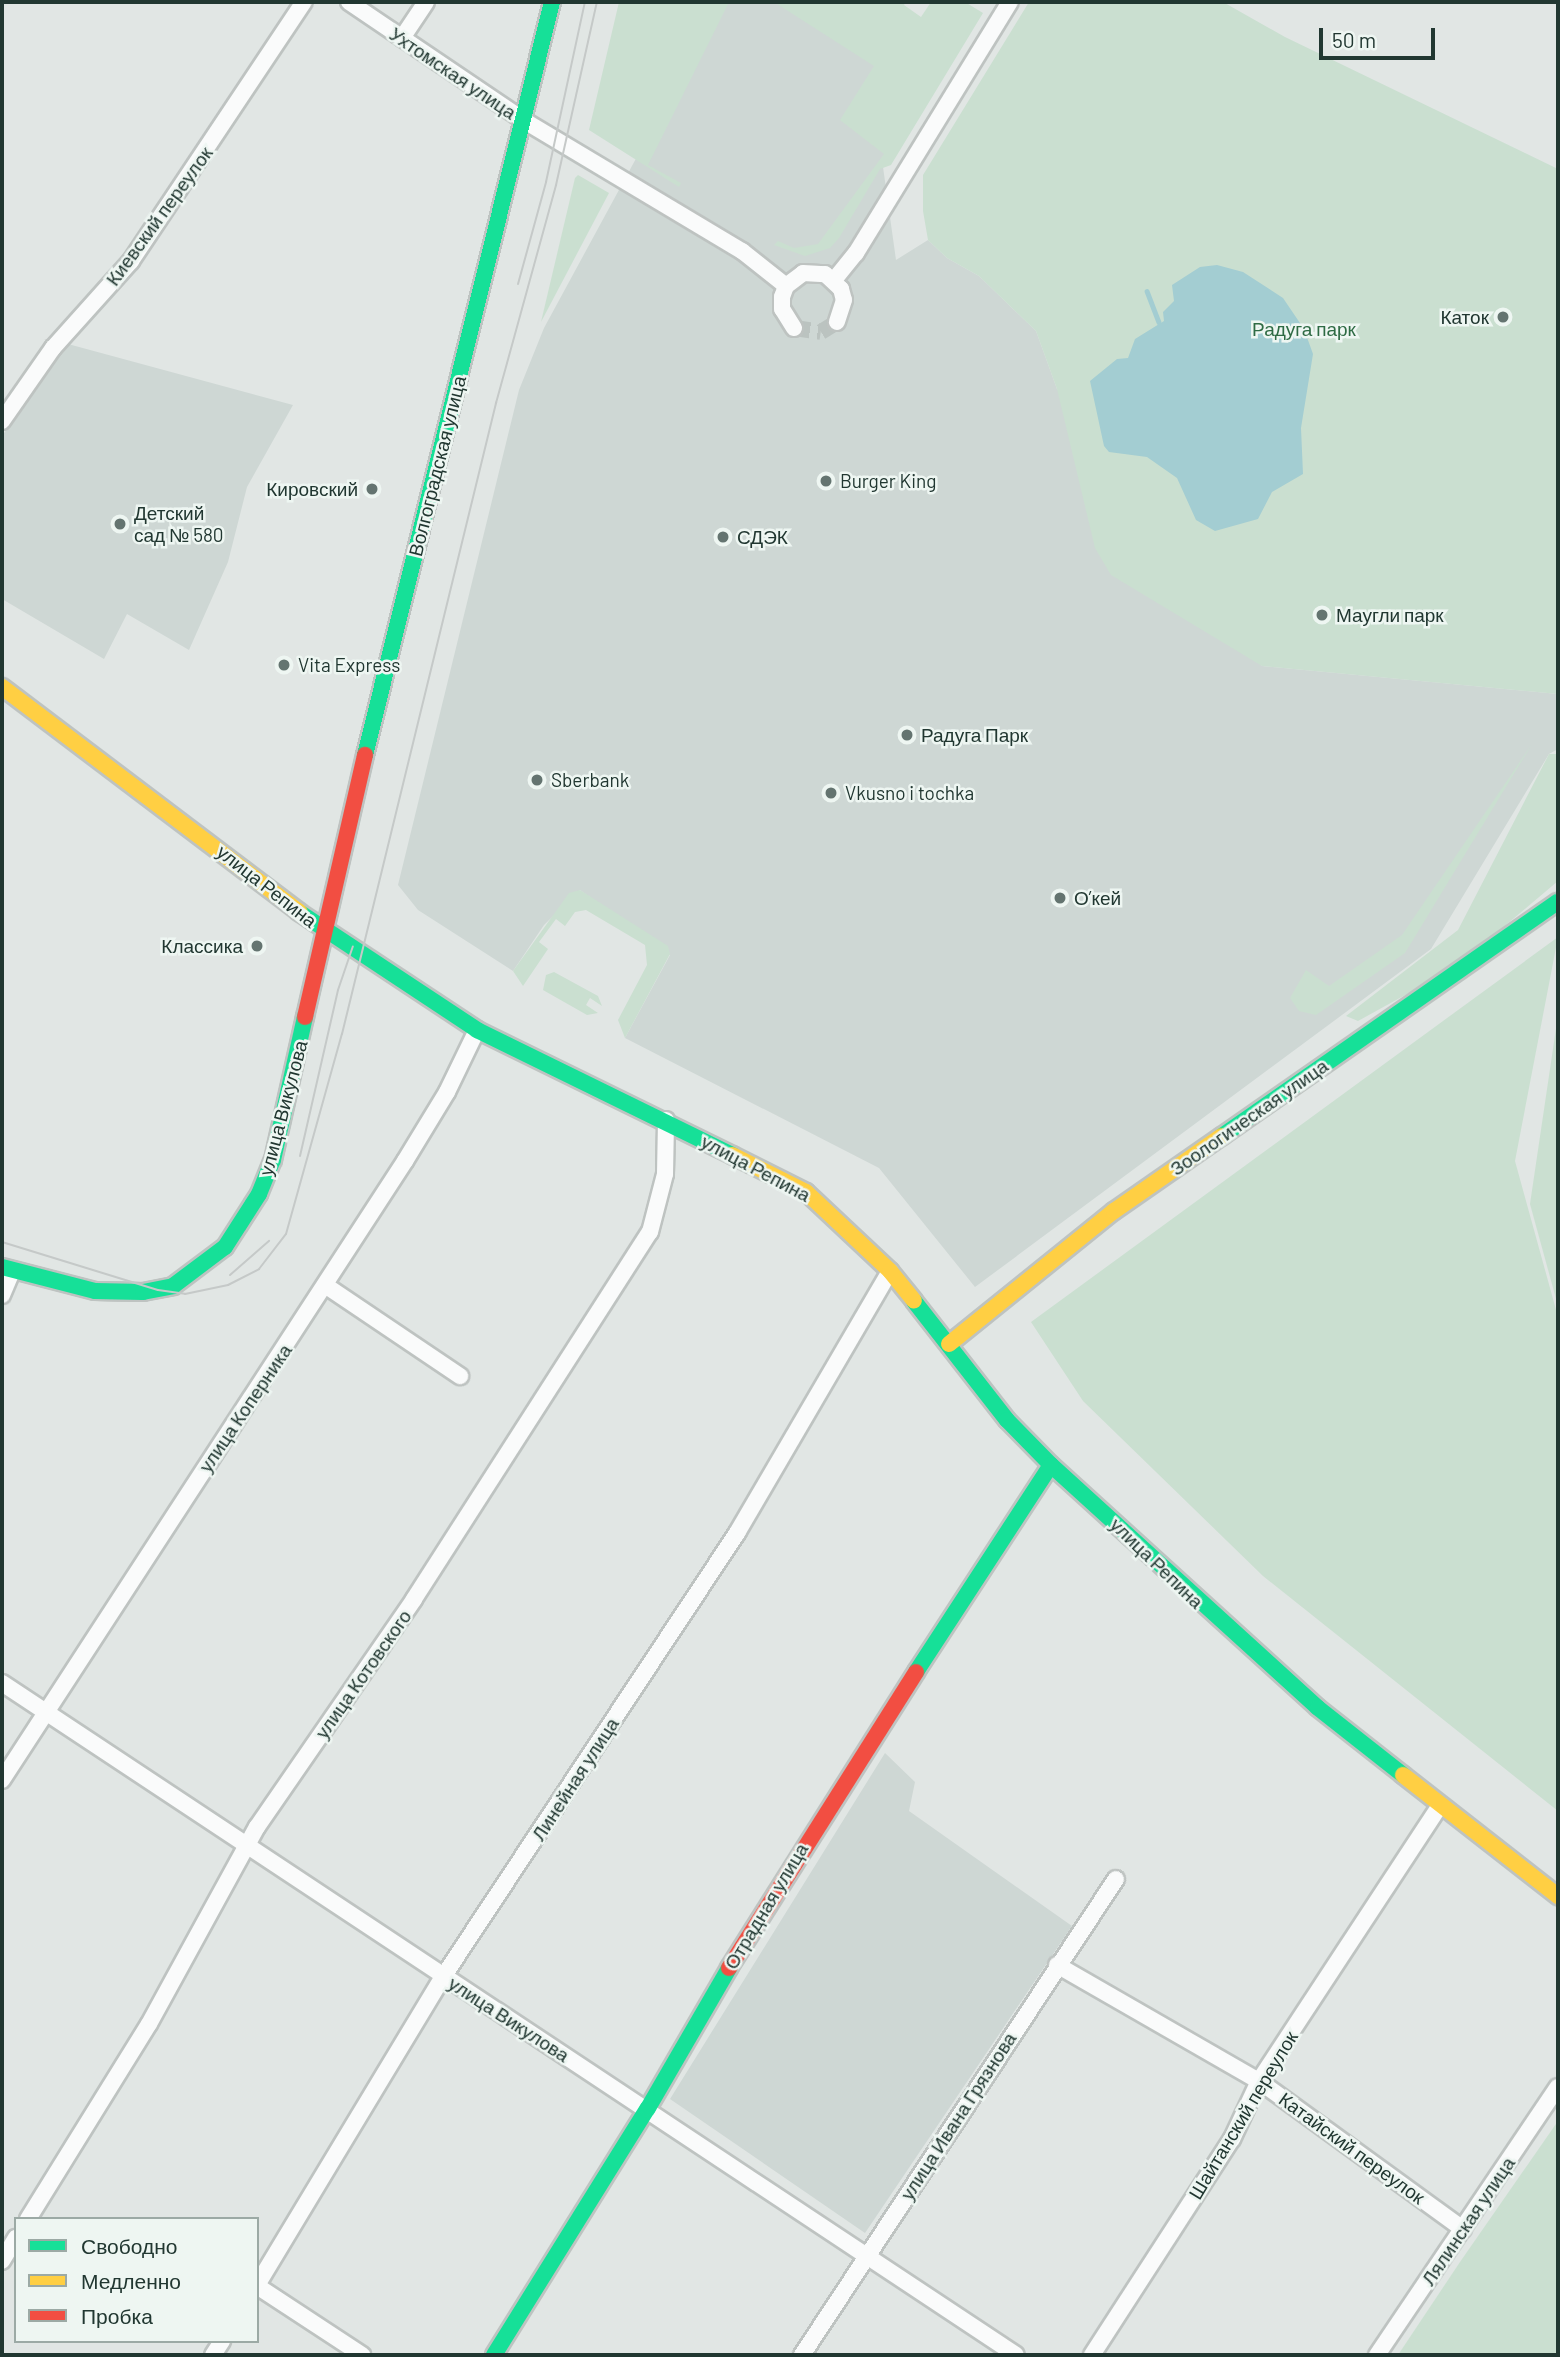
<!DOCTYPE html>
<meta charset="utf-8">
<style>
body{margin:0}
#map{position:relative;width:1560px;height:2357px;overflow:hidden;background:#e1e6e4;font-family:Barlow,sans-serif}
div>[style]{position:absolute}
.built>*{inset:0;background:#ced7d4}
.green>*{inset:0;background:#cadfd0}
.water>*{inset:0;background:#a3cdd2}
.stream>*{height:4.5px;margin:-2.25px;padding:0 2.25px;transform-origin:2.25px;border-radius:2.25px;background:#a3cdd2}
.street-tunnel>*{height:16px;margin-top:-8px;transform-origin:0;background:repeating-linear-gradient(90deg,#bbc3c0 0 16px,transparent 0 24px)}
.roads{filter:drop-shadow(2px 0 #bec3c1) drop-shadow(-2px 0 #bec3c1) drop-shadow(0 2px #bec3c1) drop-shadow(0 -2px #bec3c1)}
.street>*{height:16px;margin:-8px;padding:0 8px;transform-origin:8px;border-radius:8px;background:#fafbfb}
.fast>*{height:16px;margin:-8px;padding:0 8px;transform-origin:8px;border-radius:8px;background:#16e098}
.slow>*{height:16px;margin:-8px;padding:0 8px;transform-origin:8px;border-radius:8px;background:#ffcf43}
.jam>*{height:16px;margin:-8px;padding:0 8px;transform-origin:8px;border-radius:8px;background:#f24e42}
.tram>*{height:2px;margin:-1px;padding:0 1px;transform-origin:1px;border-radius:1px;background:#c5c9c8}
.dots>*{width:19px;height:19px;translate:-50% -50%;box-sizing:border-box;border:4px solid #eef6f2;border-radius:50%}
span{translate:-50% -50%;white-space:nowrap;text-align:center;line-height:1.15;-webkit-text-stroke:5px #eef6f2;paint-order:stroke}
.street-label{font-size:19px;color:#213731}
.poi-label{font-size:19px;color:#213731}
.right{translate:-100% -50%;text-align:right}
.left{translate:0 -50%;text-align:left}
.park-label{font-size:19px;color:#2e6b44}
.frame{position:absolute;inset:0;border:4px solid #213731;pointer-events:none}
.legend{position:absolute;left:14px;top:2217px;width:245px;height:126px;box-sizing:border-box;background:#eef6f2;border:2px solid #9caaa5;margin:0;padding:9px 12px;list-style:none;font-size:21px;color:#213731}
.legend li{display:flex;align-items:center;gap:14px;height:35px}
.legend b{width:35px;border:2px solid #9caaa5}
.scale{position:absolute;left:1319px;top:28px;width:116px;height:32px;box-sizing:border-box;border:4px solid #213731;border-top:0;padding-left:9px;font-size:21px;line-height:24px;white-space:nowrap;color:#213731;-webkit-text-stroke:5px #eef6f2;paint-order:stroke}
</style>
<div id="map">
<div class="built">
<i style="clip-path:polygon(721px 2px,786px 2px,930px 90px,883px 167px,896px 260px,928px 240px,947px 258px,979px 276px,1036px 331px,1057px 389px,1262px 666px,1558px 694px,1558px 749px,1549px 754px,1431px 949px,975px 1287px,879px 1168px,625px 1038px,670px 955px,580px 890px,544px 925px,513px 971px,418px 910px,398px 885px,519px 390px,544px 328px)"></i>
<i style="clip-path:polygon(68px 344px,293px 405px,247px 487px,228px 562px,189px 650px,127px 614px,104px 659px,2px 599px,2px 436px)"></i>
<i style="clip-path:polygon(885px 1753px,915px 1782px,909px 1811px,1072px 1926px,865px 2233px,670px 2099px)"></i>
</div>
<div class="green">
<i style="clip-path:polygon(619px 2px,729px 2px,648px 165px,681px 183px,679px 187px,589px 130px)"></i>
<i style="clip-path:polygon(774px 2px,906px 2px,904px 5px,921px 17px,931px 2px,965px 2px,983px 13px,891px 165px,880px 169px,839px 238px,830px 248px,805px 256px,774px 245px,778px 241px,794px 248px,818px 244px,884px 154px,840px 120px,874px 66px)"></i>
<i style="clip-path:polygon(1029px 2px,1223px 2px,1285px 37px,1558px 169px,1558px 694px,1262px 666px,1111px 575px,1095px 548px,1057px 389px,1036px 331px,979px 276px,947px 258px,928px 240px,923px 211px,923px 175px)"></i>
<i style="clip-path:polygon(578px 175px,609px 193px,541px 322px,575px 178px)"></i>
<i style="clip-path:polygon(1532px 744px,1405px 953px,1316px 1015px,1299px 1011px,1290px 998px,1306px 970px,1329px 986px,1402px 935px)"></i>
<i style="clip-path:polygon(1549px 754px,1558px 754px,1558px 881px,1456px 967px,1358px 1021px,1346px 1016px,1458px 930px)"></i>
<i style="clip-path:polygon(580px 890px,668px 946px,670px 954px,625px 1038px,618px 1020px,647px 965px,645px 945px,586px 910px,575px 912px,565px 926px,556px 919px,539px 942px,548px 949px,523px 986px,513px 971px,569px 893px)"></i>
<i style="clip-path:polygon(1558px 937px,1515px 1161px,1558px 1317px,1558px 1811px,1263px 1576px,1083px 1401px,1031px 1322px)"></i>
<i style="clip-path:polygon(554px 972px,598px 996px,602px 1006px,590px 998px,586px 1005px,598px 1013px,587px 1015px,543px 990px,546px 975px)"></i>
<i style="clip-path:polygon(1558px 1015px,1558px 1306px,1530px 1204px)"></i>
<i style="clip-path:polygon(1558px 2121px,1558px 2355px,1398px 2355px,1460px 2262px)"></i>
</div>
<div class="water">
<i style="clip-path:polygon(1217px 265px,1243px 272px,1283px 298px,1304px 329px,1313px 354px,1301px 428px,1303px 474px,1272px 492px,1258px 519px,1215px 531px,1196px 520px,1177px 478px,1147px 457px,1109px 452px,1104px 446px,1090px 381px,1117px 359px,1128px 358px,1135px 339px,1164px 321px,1163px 312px,1174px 301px,1172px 285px,1200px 267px)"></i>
</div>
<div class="stream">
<i style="left:1147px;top:291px;width:33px;rotate:69deg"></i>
</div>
<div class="street-tunnel">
<i style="left:794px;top:328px;width:27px;rotate:8deg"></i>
<i style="left:821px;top:332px;width:19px;rotate:-32deg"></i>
</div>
<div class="roads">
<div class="street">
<i style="left:349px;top:2px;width:210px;rotate:34.1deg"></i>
<i style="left:523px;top:120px;width:255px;rotate:30.9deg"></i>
<i style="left:742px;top:251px;width:56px;rotate:38.5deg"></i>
<i style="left:402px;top:38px;width:43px;rotate:-56.3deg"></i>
<i style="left:834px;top:280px;width:35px;rotate:-51deg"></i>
<i style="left:856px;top:253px;width:294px;rotate:-58.5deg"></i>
<i style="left:794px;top:328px;width:22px;rotate:-122deg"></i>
<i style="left:782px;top:309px;width:12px;rotate:-90deg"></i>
<i style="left:782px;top:297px;width:12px;rotate:-70deg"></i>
<i style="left:786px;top:286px;width:21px;rotate:-37deg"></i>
<i style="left:803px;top:273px;width:22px;rotate:3deg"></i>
<i style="left:825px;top:274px;width:22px;rotate:43deg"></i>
<i style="left:841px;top:289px;width:11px;rotate:75deg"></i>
<i style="left:844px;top:300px;width:23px;rotate:108deg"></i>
<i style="left:2px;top:421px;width:89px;rotate:-55.1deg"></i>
<i style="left:53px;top:348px;width:117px;rotate:-48.1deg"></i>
<i style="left:131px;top:261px;width:311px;rotate:-56.3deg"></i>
<i style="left:325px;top:1285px;width:163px;rotate:34deg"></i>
<i style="left:2px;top:1295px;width:26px;rotate:-67deg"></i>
<i style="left:2px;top:1683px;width:1216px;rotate:33.53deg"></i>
<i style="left:2px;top:1780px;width:739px;rotate:-56.93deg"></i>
<i style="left:405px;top:1161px;width:81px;rotate:-58.7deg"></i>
<i style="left:447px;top:1092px;width:69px;rotate:-64.2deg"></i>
<i style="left:1057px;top:1965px;width:233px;rotate:29.9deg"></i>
<i style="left:1259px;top:2081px;width:252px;rotate:36deg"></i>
<i style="left:28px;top:2219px;width:229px;rotate:-58.2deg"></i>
<i style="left:149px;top:2024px;width:225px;rotate:-61.3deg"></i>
<i style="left:257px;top:1827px;width:277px;rotate:-55.4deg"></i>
<i style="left:414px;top:1599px;width:436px;rotate:-57.3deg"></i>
<i style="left:650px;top:1232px;width:60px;rotate:-75.5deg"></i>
<i style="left:665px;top:1174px;width:54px;rotate:-88.9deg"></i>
<i style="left:2px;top:2261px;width:27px;rotate:-59deg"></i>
<i style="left:257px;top:2285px;width:360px;rotate:-58.9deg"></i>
<i style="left:443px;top:1977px;width:533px;rotate:-56.49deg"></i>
<i style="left:737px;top:1533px;width:303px;rotate:-59.7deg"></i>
<i style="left:257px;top:2286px;width:126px;rotate:33.3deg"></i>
<i style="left:213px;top:2355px;width:17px;rotate:-57deg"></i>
<i style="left:802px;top:2355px;width:570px;rotate:-56.59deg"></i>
<i style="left:1092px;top:2355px;width:257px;rotate:-57.1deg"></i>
<i style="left:1232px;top:2139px;width:64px;rotate:-65deg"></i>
<i style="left:1259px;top:2081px;width:330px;rotate:-56.7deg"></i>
<i style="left:1377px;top:2355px;width:323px;rotate:-56deg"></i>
</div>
<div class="fast">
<i style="left:365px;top:755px;width:776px;rotate:-76.05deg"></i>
<i style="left:299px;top:912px;width:214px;rotate:33.5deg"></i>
<i style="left:477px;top:1030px;width:284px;rotate:26.1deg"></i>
<i style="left:1222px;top:1136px;width:409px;rotate:-34.9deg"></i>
<i style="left:2px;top:1267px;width:96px;rotate:14.5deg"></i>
<i style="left:95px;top:1291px;width:48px;rotate:1.2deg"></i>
<i style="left:143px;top:1292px;width:31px;rotate:-11deg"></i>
<i style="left:173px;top:1286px;width:65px;rotate:-36.9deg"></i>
<i style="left:225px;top:1247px;width:63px;rotate:-57.3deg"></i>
<i style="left:259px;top:1194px;width:37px;rotate:-68deg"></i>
<i style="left:273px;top:1160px;width:147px;rotate:-77.4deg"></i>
<i style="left:914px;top:1301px;width:151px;rotate:52deg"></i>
<i style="left:1007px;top:1420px;width:63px;rotate:45.6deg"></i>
<i style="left:1051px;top:1465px;width:361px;rotate:42.3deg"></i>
<i style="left:1318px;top:1708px;width:108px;rotate:38.2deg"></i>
<i style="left:916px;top:1672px;width:247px;rotate:-56.9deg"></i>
<i style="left:494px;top:2355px;width:291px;rotate:-58.1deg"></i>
<i style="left:648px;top:2108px;width:162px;rotate:-59.9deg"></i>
</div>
<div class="slow">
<i style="left:2px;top:687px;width:373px;rotate:37.1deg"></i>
<i style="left:732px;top:1155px;width:83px;rotate:26.6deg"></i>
<i style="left:806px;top:1192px;width:115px;rotate:43.2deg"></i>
<i style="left:890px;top:1271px;width:38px;rotate:51deg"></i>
<i style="left:949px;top:1344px;width:212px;rotate:-38.9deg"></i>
<i style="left:1114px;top:1211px;width:131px;rotate:-34.8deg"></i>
<i style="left:1403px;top:1775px;width:197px;rotate:38deg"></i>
</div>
<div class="jam">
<i style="left:305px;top:1017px;width:269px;rotate:-77.1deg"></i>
<i style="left:729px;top:1968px;width:350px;rotate:-57.7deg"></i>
</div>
</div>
<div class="tram">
<i style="left:518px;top:284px;width:106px;rotate:-74.6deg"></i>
<i style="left:546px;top:182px;width:184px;rotate:-77.8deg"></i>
<i style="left:300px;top:1156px;width:170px;rotate:-77.1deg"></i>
<i style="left:338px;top:990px;width:46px;rotate:-71.2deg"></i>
<i style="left:2px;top:1242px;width:163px;rotate:17.1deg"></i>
<i style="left:158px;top:1290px;width:27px;rotate:8deg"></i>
<i style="left:185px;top:1294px;width:44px;rotate:-11.8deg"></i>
<i style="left:228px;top:1285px;width:35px;rotate:-27deg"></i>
<i style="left:259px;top:1269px;width:44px;rotate:-52.4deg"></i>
<i style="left:286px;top:1234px;width:208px;rotate:-74.4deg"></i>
<i style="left:342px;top:1034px;width:650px;rotate:-76.28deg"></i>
<i style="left:496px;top:403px;width:226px;rotate:-74.6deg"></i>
<i style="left:556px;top:185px;width:188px;rotate:-77.4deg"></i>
<i style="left:230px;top:1275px;width:52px;rotate:-41.1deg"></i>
</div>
<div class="dots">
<i style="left:1503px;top:317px;background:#647470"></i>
<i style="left:826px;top:481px;background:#647470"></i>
<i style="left:372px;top:489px;background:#647470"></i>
<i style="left:120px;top:524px;background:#647470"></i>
<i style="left:723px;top:537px;background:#647470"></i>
<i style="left:1322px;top:615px;background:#647470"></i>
<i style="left:284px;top:665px;background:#647470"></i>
<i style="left:907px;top:735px;background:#647470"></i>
<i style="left:537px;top:780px;background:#647470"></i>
<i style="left:831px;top:793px;background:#647470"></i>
<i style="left:1060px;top:898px;background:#647470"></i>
<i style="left:257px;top:946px;background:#647470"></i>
</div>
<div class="street-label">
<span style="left:453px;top:73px;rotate:34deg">Ухтомская улица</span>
<span style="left:159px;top:216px;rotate:-54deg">Киевский переулок</span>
<span style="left:437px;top:466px;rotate:-76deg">Волгоградская улица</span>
<span style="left:267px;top:886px;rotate:38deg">улица Репина</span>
<span style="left:283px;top:1108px;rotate:-75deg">улица Викулова</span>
<span style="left:1249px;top:1117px;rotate:-35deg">Зоологическая улица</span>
<span style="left:756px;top:1168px;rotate:28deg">улица Репина</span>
<span style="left:245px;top:1408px;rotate:-56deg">улица Коперника</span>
<span style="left:1157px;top:1563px;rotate:44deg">улица Репина</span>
<span style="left:363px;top:1674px;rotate:-55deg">улица Котовского</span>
<span style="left:575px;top:1779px;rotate:-57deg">Линейная улица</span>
<span style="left:766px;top:1906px;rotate:-59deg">Отрадная улица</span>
<span style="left:509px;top:2019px;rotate:33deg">улица Викулова</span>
<span style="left:1243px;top:2115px;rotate:-59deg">Шайтанский переулок</span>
<span style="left:958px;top:2116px;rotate:-57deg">улица Ивана Грязнова</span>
<span style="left:1352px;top:2148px;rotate:36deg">Катайский переулок</span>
<span style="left:1468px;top:2221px;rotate:-56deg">Лялинская улица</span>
</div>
<div class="poi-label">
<span class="right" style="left:1489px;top:317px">Каток</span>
<span class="left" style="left:840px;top:481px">Burger King</span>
<span class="right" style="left:358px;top:489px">Кировский</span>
<span class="left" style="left:134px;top:524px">Детский<br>сад № 580</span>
<span class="left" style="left:737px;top:537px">СДЭК</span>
<span class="left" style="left:1336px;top:615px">Маугли парк</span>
<span class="left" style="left:298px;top:665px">Vita Express</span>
<span class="left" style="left:921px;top:735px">Радуга Парк</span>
<span class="left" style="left:551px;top:780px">Sberbank</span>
<span class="left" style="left:845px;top:793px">Vkusno i tochka</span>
<span class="left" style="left:1074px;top:898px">О’кей</span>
<span class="right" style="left:243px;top:946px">Классика</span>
</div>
<div class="park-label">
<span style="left:1304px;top:329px">Радуга парк</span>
</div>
<div class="frame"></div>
<ul class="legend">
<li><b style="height:9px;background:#16e098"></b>Свободно</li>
<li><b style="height:9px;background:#ffcf43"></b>Медленно</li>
<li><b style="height:9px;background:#f24e42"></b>Пробка</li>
</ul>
<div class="scale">50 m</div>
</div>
